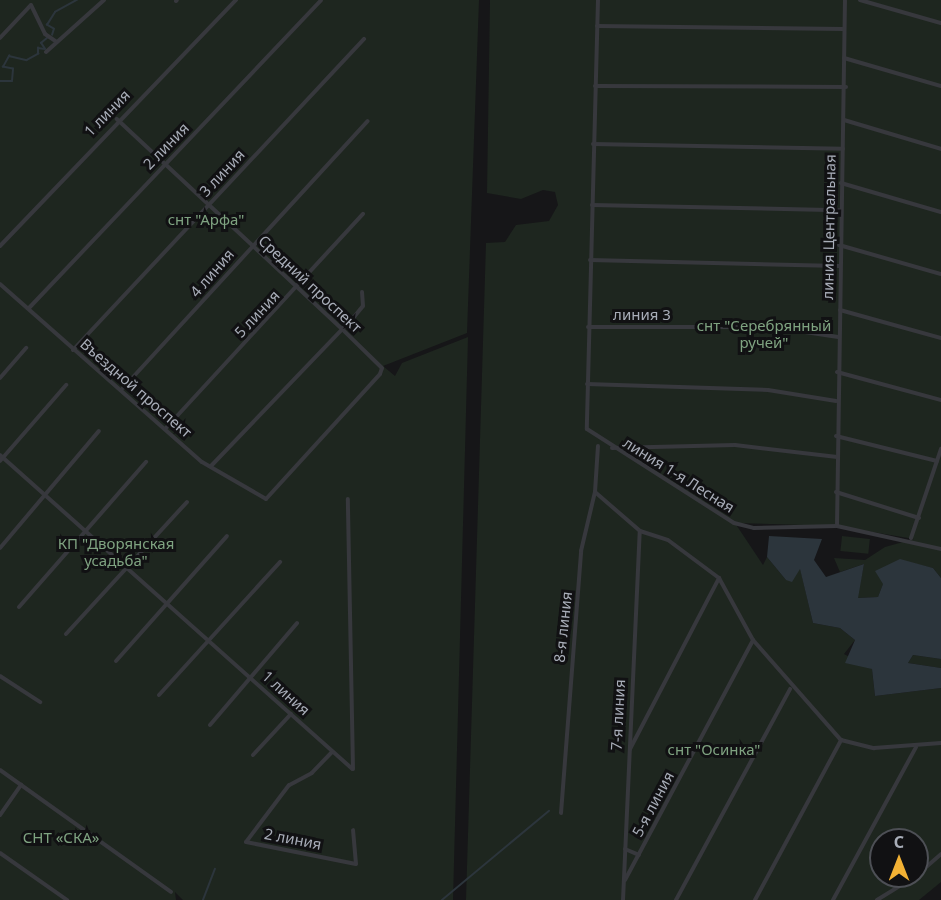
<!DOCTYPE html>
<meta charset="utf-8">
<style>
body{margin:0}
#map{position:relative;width:941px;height:900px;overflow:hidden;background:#161618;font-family:"Noto Sans",sans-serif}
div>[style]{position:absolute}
.green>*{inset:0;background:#1e261f;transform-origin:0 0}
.water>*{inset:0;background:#2c353c}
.stream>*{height:1.5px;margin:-0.75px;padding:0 0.75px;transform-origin:0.75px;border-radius:0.75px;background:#2c353c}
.minor>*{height:4px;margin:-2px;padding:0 2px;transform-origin:2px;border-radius:2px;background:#37383d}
span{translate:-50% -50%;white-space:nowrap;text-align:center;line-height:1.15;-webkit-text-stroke:6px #111113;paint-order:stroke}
.street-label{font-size:15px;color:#a8adb8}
.park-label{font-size:15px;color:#7fa381}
.north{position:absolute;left:869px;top:828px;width:60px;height:60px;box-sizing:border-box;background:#111113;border:2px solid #4d4f55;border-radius:50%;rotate:0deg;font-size:16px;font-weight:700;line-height:24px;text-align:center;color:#a8adb8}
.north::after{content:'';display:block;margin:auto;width:21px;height:27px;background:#f2b134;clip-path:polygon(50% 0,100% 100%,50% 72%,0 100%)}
</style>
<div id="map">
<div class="green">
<i style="clip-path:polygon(0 0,479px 0,467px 333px,383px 366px,395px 376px,402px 363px,468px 337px,453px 900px,183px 900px,175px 892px,176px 900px,0 900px)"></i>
<i style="clip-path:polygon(evenodd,490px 0,941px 0,941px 578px,933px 568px,900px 560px,889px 569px,878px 597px,857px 598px,864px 564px,840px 572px,834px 558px,865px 560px,885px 547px,914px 539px,837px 526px,735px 523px,763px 565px,767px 557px,786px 580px,800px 568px,813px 623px,840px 628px,855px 640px,844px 654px,872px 669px,875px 696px,941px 688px,941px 882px,919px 900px,466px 900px,486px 243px,505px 242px,516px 225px,549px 221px,558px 205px,555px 192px,543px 190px,521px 199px,487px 193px,490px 0,881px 840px,917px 840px,917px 876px,881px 876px,881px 840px)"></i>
<i style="left:842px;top:536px;width:28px;height:15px;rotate:6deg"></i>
<i style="clip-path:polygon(913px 655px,941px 659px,941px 668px,908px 663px)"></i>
</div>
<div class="water">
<i style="clip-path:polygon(769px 536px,822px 539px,814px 560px,826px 577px,864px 564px,858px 598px,878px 597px,883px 584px,875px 571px,900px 559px,933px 568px,941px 578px,941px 659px,913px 655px,908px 663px,941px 668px,941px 688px,875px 696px,872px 669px,845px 663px,855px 640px,840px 628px,813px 623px,800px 569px,792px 582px,786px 580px,767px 557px)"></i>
</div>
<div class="stream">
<i style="left:52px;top:35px;width:6px;rotate:-72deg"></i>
<i style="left:54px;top:29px;width:8px;rotate:-150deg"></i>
<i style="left:47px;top:25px;width:15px;rotate:-58deg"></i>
<i style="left:55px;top:12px;width:25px;rotate:-29deg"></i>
<i style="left:0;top:81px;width:12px"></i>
<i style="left:12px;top:81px;width:12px;rotate:-85deg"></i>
<i style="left:13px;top:69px;width:10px;rotate:-169deg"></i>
<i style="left:3px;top:67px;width:13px;rotate:-61deg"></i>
<i style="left:9px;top:56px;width:18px;rotate:13deg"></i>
<i style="left:27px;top:60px;width:13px;rotate:-29deg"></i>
<i style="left:38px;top:54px;width:6px;rotate:-90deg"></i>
<i style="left:38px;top:48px;width:7px;rotate:8deg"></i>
<i style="left:45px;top:49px;width:7px;rotate:-124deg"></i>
<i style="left:41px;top:43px;width:8px;rotate:-40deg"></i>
<i style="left:203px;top:900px;width:33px;rotate:-69deg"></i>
<i style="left:442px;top:900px;width:139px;rotate:-39.8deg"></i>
</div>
<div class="minor">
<i style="left:598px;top:0;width:429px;rotate:91.5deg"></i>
<i style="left:587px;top:429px;width:174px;rotate:32.6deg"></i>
<i style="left:734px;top:523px;width:21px;rotate:14deg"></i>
<i style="left:754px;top:528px;width:83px;rotate:-1.4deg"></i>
<i style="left:837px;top:526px;width:107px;rotate:12.5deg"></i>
<i style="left:860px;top:0;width:84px;rotate:15.9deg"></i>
<i style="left:176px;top:1px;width:1px;rotate:-45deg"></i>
<i style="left:597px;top:26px;width:247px;rotate:0.7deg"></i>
<i style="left:0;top:38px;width:45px;rotate:-46.8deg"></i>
<i style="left:31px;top:5px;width:32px;rotate:64deg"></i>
<i style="left:45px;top:34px;width:14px;rotate:34deg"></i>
<i style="left:46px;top:52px;width:78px;rotate:-41.9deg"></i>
<i style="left:844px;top:58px;width:101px;rotate:16.1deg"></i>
<i style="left:595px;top:86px;width:251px;rotate:0.2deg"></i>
<i style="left:844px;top:120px;width:101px;rotate:16.6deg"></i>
<i style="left:593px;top:144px;width:250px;rotate:1.1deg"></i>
<i style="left:841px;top:183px;width:104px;rotate:16.2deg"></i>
<i style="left:592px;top:205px;width:248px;rotate:1.2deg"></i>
<i style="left:839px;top:245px;width:106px;rotate:15.9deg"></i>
<i style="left:0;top:246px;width:341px;rotate:-46.2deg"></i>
<i style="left:590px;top:260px;width:250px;rotate:1.4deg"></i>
<i style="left:0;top:284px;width:269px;rotate:41.4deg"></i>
<i style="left:202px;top:462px;width:74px;rotate:30deg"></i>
<i style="left:266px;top:499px;width:169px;rotate:-47.6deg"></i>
<i style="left:380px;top:374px;width:6px;rotate:-72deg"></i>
<i style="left:382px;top:368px;width:56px;rotate:-135.7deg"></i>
<i style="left:342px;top:329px;width:308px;rotate:-137deg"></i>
<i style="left:29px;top:308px;width:424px;rotate:-46.5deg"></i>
<i style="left:840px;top:310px;width:105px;rotate:15.5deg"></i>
<i style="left:588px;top:327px;width:184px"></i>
<i style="left:772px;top:327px;width:67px;rotate:8.6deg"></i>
<i style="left:73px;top:350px;width:426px;rotate:-46.9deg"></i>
<i style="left:837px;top:372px;width:108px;rotate:15.1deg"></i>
<i style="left:0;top:378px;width:40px;rotate:-49deg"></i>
<i style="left:587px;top:384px;width:181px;rotate:1.9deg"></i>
<i style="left:768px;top:390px;width:69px;rotate:9.2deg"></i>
<i style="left:123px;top:388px;width:362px;rotate:-47.5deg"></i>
<i style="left:166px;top:428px;width:291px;rotate:-47.4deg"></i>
<i style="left:836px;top:436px;width:104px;rotate:13.9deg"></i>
<i style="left:612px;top:448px;width:123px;rotate:-1.4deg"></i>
<i style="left:735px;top:445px;width:103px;rotate:6.7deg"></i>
<i style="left:0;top:455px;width:472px;rotate:41.7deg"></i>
<i style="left:353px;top:769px;width:270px;rotate:-91.1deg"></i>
<i style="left:0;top:461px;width:101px;rotate:-49deg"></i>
<i style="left:211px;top:466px;width:207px;rotate:-46.2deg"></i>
<i style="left:354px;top:317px;width:14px;rotate:-51deg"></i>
<i style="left:363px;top:306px;width:14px;rotate:-94deg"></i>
<i style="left:595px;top:492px;width:60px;rotate:40.9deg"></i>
<i style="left:640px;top:531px;width:29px;rotate:18deg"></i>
<i style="left:668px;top:540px;width:64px;rotate:36.7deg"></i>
<i style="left:719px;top:578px;width:71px;rotate:61.3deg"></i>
<i style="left:753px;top:640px;width:133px;rotate:48.7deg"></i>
<i style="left:841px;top:740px;width:34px;rotate:14deg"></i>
<i style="left:874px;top:748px;width:67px;rotate:-4.3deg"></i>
<i style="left:836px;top:492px;width:87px;rotate:17.4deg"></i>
<i style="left:837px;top:526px;width:526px;rotate:-89.13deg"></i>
<i style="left:911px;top:538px;width:94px;rotate:-71.4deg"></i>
<i style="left:0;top:548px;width:153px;rotate:-49.8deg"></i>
<i style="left:19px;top:607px;width:193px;rotate:-48.8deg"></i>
<i style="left:66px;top:634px;width:179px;rotate:-47.5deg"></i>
<i style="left:116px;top:661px;width:167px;rotate:-48.4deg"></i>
<i style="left:0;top:676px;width:48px;rotate:33deg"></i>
<i style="left:159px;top:695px;width:180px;rotate:-47.7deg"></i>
<i style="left:210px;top:725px;width:134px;rotate:-49.5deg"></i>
<i style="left:630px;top:749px;width:193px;rotate:-62.5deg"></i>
<i style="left:332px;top:752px;width:29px;rotate:134deg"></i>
<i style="left:312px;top:773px;width:26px;rotate:152deg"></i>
<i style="left:289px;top:785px;width:71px;rotate:127deg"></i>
<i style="left:246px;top:842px;width:112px;rotate:11.3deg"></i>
<i style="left:356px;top:864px;width:34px;rotate:-95deg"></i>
<i style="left:253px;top:755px;width:56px;rotate:-47.2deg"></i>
<i style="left:0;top:770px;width:210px;rotate:35.5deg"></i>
<i style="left:561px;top:813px;width:263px;rotate:-85.6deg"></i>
<i style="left:581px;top:551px;width:61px;rotate:-76.7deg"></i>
<i style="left:595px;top:492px;width:46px;rotate:-86.3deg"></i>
<i style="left:0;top:815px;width:37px;rotate:-55deg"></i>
<i style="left:625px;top:849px;width:15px;rotate:23deg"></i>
<i style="left:0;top:853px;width:82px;rotate:35deg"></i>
<i style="left:917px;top:875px;width:32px;rotate:-41deg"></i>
<i style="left:625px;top:880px;width:272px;rotate:-61.9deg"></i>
<i style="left:623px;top:900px;width:369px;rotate:-87.4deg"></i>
<i style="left:676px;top:900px;width:240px;rotate:-61.6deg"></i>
<i style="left:755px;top:900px;width:182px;rotate:-61.7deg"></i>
<i style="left:833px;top:900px;width:174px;rotate:-61.5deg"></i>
<i style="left:877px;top:900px;width:46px;rotate:-31.6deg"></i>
</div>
<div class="street-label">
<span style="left:107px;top:113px;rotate:-46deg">1 линия</span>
<span style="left:166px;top:146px;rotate:-46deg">2 линия</span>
<span style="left:222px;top:173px;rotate:-47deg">3 линия</span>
<span style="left:829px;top:227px;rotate:-89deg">линия Центральная</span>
<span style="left:212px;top:273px;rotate:-49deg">4 линия</span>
<span style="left:310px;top:284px;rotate:43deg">Средний проспект</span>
<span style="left:257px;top:314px;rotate:-47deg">5 линия</span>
<span style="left:642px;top:315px">линия 3</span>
<span style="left:136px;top:388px;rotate:41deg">Въездной проспект</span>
<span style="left:679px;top:475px;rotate:32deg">линия 1-я Лесная</span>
<span style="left:563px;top:627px;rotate:-84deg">8-я линия</span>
<span style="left:286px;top:693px;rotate:42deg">1 линия</span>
<span style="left:618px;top:715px;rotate:-87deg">7-я линия</span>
<span style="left:653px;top:804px;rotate:-62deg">5-я линия</span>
<span style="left:293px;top:839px;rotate:11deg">2 линия</span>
</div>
<div class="park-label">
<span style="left:206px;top:220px">снт "Арфа"</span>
<span style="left:764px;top:334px">снт "Серебрянный<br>ручей"</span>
<span style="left:116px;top:552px">КП "Дворянская<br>усадьба"</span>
<span style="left:714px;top:750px">снт "Осинка"</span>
<span style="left:61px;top:838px">СНТ «СКА»</span>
</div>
<div class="north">С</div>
</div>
